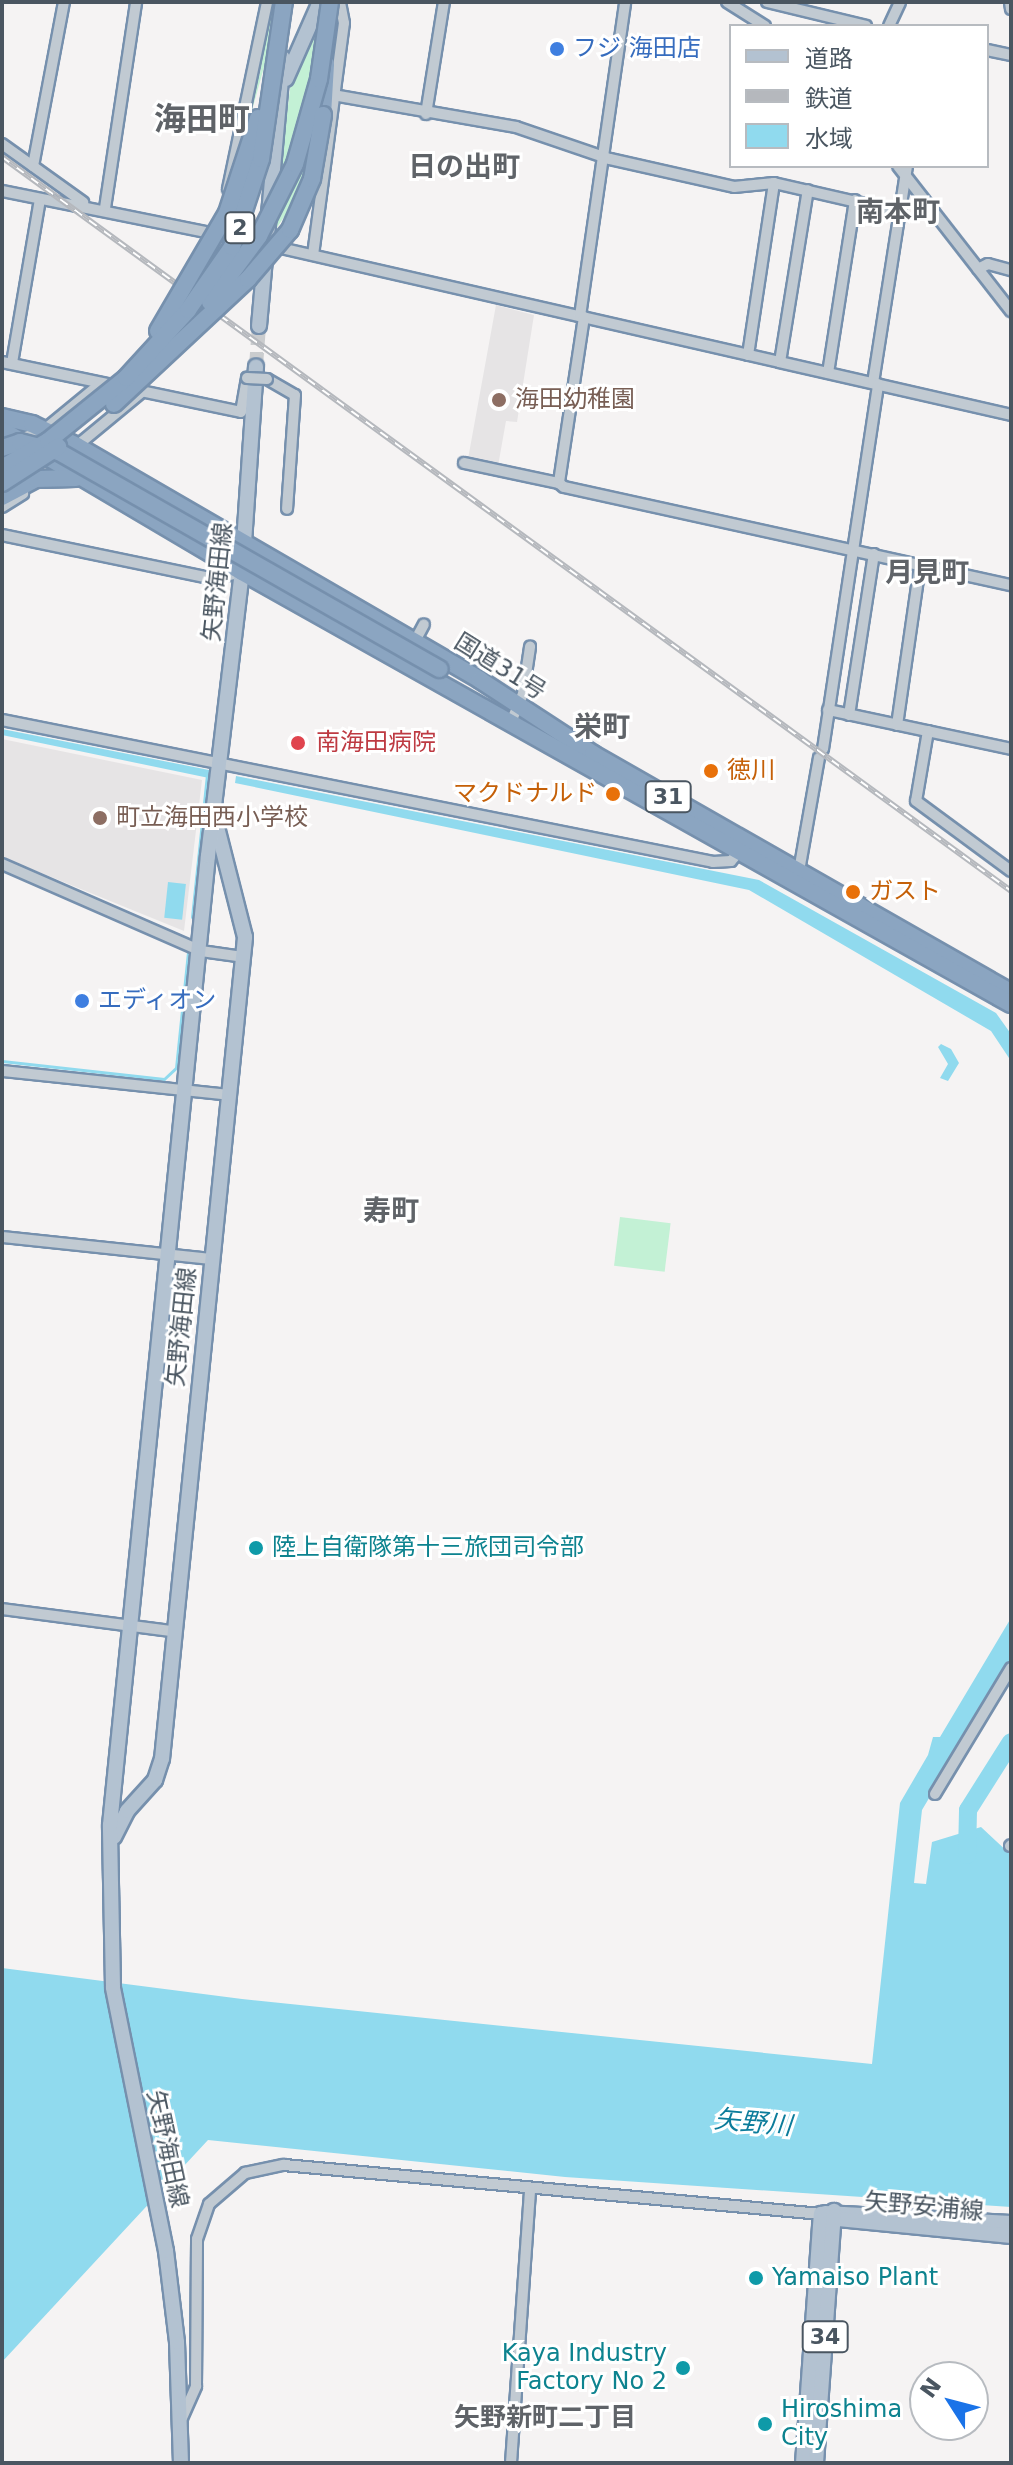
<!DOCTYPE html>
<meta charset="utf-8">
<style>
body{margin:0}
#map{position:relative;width:1013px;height:2465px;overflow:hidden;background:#f5f3f3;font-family:"DejaVu Sans","Noto Sans JP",sans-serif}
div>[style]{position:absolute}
.education>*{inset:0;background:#e6e4e5}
.green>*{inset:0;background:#c3f1d5;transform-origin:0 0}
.water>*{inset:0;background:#90daee;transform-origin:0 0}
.stream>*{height:3px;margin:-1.5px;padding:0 1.5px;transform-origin:1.5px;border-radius:1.5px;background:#90daee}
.river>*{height:18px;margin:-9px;padding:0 9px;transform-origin:9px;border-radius:9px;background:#90daee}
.major-tunnel>*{height:14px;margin-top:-7px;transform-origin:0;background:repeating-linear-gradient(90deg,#caccce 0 14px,transparent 0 21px)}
.roads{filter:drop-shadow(2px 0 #7690ad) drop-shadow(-2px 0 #7690ad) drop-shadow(0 2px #7690ad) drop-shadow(0 -2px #7690ad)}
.minor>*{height:10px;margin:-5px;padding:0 5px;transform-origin:5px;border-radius:5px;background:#c1cad2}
.major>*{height:14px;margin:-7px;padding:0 7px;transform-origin:7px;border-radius:7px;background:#b3c2d1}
.highway>*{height:16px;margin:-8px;padding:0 8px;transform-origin:8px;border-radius:8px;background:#8ba5c1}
.rail>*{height:6px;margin-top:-3px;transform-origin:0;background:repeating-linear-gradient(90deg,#fff 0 9px,#b5b8bd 0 18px);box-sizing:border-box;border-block:2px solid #b5b8bd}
.bridges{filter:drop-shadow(2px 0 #7690ad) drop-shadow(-2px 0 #7690ad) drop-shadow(0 2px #7690ad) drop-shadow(0 -2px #7690ad)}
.minor-bridge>*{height:10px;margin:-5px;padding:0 5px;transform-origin:5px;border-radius:5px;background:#c1cad2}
.highway-bridge>*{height:16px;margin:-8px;padding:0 8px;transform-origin:8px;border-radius:8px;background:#8ba5c1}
.dots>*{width:22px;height:22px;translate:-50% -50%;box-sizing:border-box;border:4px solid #fff;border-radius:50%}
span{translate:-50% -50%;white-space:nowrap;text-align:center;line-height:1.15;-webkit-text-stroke:6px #fff;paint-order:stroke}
.shield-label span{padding:2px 6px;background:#fff;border:2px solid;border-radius:6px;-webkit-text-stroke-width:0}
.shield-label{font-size:22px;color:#4a5661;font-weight:700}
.shop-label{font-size:24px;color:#366cbe}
.left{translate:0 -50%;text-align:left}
.education-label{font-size:24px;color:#785e54}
.street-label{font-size:24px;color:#4a5661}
.health-label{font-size:24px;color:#be3a42}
.food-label{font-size:24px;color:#c56008}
.right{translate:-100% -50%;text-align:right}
.culture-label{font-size:24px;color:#0d838f}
.water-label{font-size:26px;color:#0c7c9b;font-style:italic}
.neighbourhood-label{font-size:26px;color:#5f6368;font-weight:700}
.quarter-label{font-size:28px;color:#5f6368;font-weight:700}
.district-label{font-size:32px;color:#5f6368;font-weight:700}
.frame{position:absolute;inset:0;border:4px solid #4a5661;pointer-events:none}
.legend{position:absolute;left:729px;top:24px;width:260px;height:144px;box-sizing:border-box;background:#fff;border:2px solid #b7bbc0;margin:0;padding:10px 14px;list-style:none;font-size:24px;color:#4a5661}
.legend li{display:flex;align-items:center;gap:16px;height:40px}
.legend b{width:40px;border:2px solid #b7bbc0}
.north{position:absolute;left:909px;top:2361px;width:80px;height:80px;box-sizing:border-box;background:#fff;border:2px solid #b7bbc0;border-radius:50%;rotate:306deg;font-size:22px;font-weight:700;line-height:32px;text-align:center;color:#4a5661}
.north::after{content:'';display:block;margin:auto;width:28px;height:36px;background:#1a73e8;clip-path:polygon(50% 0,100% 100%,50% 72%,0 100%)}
</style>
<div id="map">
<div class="education">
<i style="clip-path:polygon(496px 305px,534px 315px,517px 422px,506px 421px,498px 466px,468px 459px)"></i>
<i style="clip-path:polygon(2px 739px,202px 780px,184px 931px,2px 857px)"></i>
</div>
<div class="green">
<i style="clip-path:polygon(271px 2px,282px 2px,238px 161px,249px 96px,260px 73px)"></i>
<i style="clip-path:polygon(317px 25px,316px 114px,306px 173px,296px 199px,272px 235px,291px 81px)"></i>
<i style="left:620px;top:1217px;width:51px;height:49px;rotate:7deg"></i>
</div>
<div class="water">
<i style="clip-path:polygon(2px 729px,209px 770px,209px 778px,2px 735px)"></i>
<i style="clip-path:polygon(236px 776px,759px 880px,996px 1013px,1011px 1034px,1011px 1061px,991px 1031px,749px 890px,235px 783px)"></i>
<i style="left:168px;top:882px;width:18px;height:36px;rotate:6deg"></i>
<i style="clip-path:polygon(941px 1044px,951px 1049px,959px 1063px,948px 1081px,940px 1078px,948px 1064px,938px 1047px)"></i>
<i style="clip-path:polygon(1011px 1618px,1011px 1660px,922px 1810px,914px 1883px,926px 1884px,932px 1842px,981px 1827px,1011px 1855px,1011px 2207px,565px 2177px,208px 2140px,2px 2362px,2px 1968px,242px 1999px,872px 2064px,900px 1803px,928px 1755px,933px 1737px,940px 1737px)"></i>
</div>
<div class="stream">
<i style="left:192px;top:917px;width:144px;rotate:-84deg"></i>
<i style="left:2px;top:1061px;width:163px;rotate:6.3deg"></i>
<i style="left:164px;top:1079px;width:16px;rotate:-43deg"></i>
<i style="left:176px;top:1068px;width:117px;rotate:-84.1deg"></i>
</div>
<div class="river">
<i style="left:967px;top:1855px;width:45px;rotate:-88.7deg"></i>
<i style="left:968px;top:1810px;width:80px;rotate:-57.7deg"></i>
</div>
<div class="major-tunnel">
<i style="left:256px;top:366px;width:40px;rotate:-85.7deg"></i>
</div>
<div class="roads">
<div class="minor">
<i style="left:727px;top:2px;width:45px;rotate:32.3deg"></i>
<i style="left:767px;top:2px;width:102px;rotate:13.6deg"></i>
<i style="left:1010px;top:2px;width:7px;rotate:82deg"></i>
<i style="left:889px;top:26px;width:26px;rotate:-65deg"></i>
<i style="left:987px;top:50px;width:25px;rotate:12deg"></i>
<i style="left:333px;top:95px;width:186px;rotate:9.9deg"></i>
<i style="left:516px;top:127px;width:99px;rotate:18.8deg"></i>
<i style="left:610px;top:159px;width:127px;rotate:12.7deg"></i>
<i style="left:734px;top:187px;width:40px;rotate:-5.7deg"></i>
<i style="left:774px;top:183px;width:130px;rotate:12.9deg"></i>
<i style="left:426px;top:114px;width:113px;rotate:-80.9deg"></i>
<i style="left:2px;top:144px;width:100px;rotate:35.6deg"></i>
<i style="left:33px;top:166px;width:167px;rotate:-79.3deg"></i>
<i style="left:898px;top:166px;width:184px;rotate:52.1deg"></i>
<i style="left:228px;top:189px;width:191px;rotate:-78.2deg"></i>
<i style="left:2px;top:191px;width:259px;rotate:11.4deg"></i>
<i style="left:105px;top:208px;width:208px;rotate:-81.4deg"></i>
<i style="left:272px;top:246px;width:758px;rotate:12.88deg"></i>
<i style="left:313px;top:255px;width:234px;rotate:-82.4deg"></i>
<i style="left:344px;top:23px;width:21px;rotate:-101deg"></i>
<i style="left:978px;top:269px;width:11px;rotate:-27deg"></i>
<i style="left:988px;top:264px;width:24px;rotate:15deg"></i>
<i style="left:580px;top:316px;width:317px;rotate:-81.8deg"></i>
<i style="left:584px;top:317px;width:168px;rotate:98.6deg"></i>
<i style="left:559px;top:483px;width:6px;rotate:39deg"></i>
<i style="left:564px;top:487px;width:458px;rotate:12.4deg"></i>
<i style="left:748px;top:355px;width:174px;rotate:-81.4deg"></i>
<i style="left:2px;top:362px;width:244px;rotate:11.8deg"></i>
<i style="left:241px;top:412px;width:35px;rotate:-80deg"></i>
<i style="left:780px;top:362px;width:174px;rotate:-80.8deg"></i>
<i style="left:12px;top:363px;width:165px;rotate:-80.3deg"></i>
<i style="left:828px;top:373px;width:175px;rotate:-81.1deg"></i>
<i style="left:267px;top:379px;width:32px;rotate:30deg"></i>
<i style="left:295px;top:395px;width:114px;rotate:94deg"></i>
<i style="left:873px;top:383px;width:220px;rotate:-81.1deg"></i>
<i style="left:18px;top:440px;width:28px;rotate:-21deg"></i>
<i style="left:44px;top:430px;width:72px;rotate:-39.4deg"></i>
<i style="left:73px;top:449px;width:91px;rotate:-39.6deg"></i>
<i style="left:464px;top:463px;width:97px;rotate:11.9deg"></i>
<i style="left:2px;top:507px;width:25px;rotate:-32deg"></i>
<i style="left:2px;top:535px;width:217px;rotate:11.7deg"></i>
<i style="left:214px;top:579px;width:29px;rotate:-14deg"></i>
<i style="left:414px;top:643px;width:21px;rotate:-62deg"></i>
<i style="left:828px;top:710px;width:187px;rotate:12deg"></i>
<i style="left:849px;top:715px;width:163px;rotate:-81.2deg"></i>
<i style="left:2px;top:720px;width:725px;rotate:11.29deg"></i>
<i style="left:713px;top:862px;width:18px;rotate:-3deg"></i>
<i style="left:731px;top:861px;width:18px;rotate:-49deg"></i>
<i style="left:511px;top:722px;width:30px;rotate:-67deg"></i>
<i style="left:523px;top:694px;width:48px;rotate:-81.5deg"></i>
<i style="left:897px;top:725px;width:162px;rotate:-81.8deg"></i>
<i style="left:928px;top:731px;width:71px;rotate:99.7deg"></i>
<i style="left:916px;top:801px;width:118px;rotate:36.4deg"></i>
<i style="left:823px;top:749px;width:369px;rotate:-81.4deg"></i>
<i style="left:2px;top:864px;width:217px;rotate:23.6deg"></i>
<i style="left:201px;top:951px;width:42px;rotate:8.1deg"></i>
<i style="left:799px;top:871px;width:115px;rotate:-80deg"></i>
<i style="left:2px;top:1071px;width:228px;rotate:6deg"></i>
<i style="left:2px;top:1237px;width:210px;rotate:6deg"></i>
<i style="left:2px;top:1609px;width:171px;rotate:7.4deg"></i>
<i style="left:935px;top:1794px;width:147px;rotate:-58.9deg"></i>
<i style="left:1010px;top:1846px;width:1px;rotate:-45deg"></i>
<i style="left:182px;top:2418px;width:35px;rotate:-66deg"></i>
<i style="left:196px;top:2386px;width:147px;rotate:-89.6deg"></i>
<i style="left:197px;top:2239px;width:37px;rotate:-71deg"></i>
<i style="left:209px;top:2204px;width:48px;rotate:-40.7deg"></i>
<i style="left:245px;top:2173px;width:40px;rotate:-12deg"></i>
<i style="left:284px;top:2165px;width:539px;rotate:5.21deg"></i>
<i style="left:511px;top:2463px;width:273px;rotate:-86deg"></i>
</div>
<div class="major">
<i style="left:286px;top:79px;width:84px;rotate:-66.2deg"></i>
<i style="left:259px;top:326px;width:269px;rotate:-84.9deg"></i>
<i style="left:114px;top:1837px;width:29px;rotate:-63deg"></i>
<i style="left:127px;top:1811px;width:42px;rotate:-47.9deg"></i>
<i style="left:155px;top:1780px;width:22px;rotate:-72deg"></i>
<i style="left:162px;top:1759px;width:826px;rotate:-84.23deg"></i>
<i style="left:245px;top:937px;width:114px;rotate:-104.3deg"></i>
<i style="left:825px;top:2213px;width:186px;rotate:3.1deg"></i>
<i style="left:828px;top:2218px;width:184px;rotate:5.6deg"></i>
<i style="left:181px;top:2463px;width:121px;rotate:-91.9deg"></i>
<i style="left:177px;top:2342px;width:92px;rotate:-96.9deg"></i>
<i style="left:166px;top:2251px;width:269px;rotate:-101.4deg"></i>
<i style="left:113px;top:1987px;width:162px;rotate:-91.1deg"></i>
<i style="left:110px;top:1825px;width:974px;rotate:-84.23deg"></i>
<i style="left:208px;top:856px;width:286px;rotate:-83.2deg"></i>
<i style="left:242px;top:572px;width:206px;rotate:-86.1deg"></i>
<i style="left:803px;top:2463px;width:250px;rotate:-85.9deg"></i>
<i style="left:816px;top:2463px;width:253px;rotate:-85.9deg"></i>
</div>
<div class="highway">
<i style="left:323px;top:115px;width:51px;rotate:-86.6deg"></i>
<i style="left:2px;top:417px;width:31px;rotate:13deg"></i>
<i style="left:32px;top:424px;width:50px;rotate:26.1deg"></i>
<i style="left:77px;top:446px;width:466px;rotate:30.1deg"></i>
<i style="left:480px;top:680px;width:135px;rotate:33.2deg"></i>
<i style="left:593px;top:754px;width:481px;rotate:29.7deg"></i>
<i style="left:2px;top:430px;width:279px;rotate:30.6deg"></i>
<i style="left:242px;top:572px;width:882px;rotate:29.33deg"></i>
<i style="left:2px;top:497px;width:38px;rotate:-28deg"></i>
<i style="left:36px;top:479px;width:40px;rotate:-1.4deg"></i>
</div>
</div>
<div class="rail">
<i style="left:2px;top:157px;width:1248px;rotate:36.03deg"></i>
</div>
<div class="bridges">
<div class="minor-bridge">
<i style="left:247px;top:378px;width:20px;rotate:3deg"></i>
</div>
<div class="highway-bridge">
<i style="left:210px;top:302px;width:82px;rotate:-53.4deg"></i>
<i style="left:259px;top:236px;width:80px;rotate:-63.4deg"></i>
<i style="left:295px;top:164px;width:88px;rotate:-74.2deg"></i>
<i style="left:319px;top:79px;width:78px;rotate:-81.9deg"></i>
<i style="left:158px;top:331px;width:137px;rotate:-59.7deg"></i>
<i style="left:227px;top:213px;width:100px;rotate:-71.9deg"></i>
<i style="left:114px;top:404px;width:183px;rotate:-43deg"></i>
<i style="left:248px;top:279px;width:65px;rotate:-49.4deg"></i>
<i style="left:290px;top:230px;width:56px;rotate:-66.7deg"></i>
<i style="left:312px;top:179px;width:65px;rotate:-80.2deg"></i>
<i style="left:2px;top:448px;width:19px;rotate:-18deg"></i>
<i style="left:20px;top:442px;width:40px;rotate:14.4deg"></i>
<i style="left:59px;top:452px;width:438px;rotate:29.7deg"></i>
<i style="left:2px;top:468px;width:53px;rotate:-30.4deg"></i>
<i style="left:48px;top:441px;width:100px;rotate:-38.9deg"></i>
<i style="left:126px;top:378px;width:92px;rotate:-47.6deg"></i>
<i style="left:188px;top:310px;width:77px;rotate:-55.1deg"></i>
<i style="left:232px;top:247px;width:93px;rotate:-71.8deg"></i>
<i style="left:261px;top:159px;width:159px;rotate:-81.7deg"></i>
<i style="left:2px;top:483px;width:67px;rotate:-32.7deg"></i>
</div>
</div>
<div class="dots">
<i style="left:557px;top:49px;background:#3f7fe0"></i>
<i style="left:499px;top:400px;background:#8d6e63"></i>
<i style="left:298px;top:743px;background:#e0444e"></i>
<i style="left:711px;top:771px;background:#e8710a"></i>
<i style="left:613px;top:794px;background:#e8710a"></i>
<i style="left:100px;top:818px;background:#8d6e63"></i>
<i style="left:853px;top:892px;background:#e8710a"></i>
<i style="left:82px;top:1001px;background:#3f7fe0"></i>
<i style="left:256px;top:1548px;background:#0f9aa8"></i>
<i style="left:756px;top:2278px;background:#0f9aa8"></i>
<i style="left:683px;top:2368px;background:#0f9aa8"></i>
<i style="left:765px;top:2424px;background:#0f9aa8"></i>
</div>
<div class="shield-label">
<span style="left:240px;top:228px">2</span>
<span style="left:668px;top:797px">31</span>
<span style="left:825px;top:2337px">34</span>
</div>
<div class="shop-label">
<span class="left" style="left:573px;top:49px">フジ 海田店</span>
<span class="left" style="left:98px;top:1001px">エディオン</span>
</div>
<div class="education-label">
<span class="left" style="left:515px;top:400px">海田幼稚園</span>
<span class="left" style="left:116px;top:818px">町立海田西小学校</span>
</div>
<div class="street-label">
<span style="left:218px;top:582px;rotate:-84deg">矢野海田線</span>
<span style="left:500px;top:667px;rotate:32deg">国道31号</span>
<span style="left:182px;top:1327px;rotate:-84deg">矢野海田線</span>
<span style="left:167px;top:2149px;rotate:78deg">矢野海田線</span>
<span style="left:924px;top:2207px;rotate:5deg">矢野安浦線</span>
</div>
<div class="health-label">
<span class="left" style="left:316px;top:743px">南海田病院</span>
</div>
<div class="food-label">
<span class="left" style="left:727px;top:771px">徳川</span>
<span class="right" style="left:597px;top:794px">マクドナルド</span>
<span class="left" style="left:869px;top:892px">ガスト</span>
</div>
<div class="culture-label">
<span class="left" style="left:272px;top:1548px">陸上自衛隊第十三旅団司令部</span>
<span class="left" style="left:772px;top:2278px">Yamaiso Plant</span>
<span class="right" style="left:667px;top:2368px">Kaya Industry<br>Factory No 2</span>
<span class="left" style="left:781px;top:2424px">Hiroshima<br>City</span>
</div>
<div class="water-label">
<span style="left:753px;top:2123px;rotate:5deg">矢野川</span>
</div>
<div class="neighbourhood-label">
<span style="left:545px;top:2418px">矢野新町二丁目</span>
</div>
<div class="quarter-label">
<span style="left:464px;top:167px">日の出町</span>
<span style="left:898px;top:212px">南本町</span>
<span style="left:927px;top:573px">月見町</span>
<span style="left:602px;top:727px">栄町</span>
<span style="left:391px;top:1211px">寿町</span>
</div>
<div class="district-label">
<span style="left:202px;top:119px">海田町</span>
</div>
<div class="frame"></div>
<ul class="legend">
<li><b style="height:10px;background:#b3c2d1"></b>道路</li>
<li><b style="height:10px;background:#b5b8bd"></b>鉄道</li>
<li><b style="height:22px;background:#90daee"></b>水域</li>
</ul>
<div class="north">N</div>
</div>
